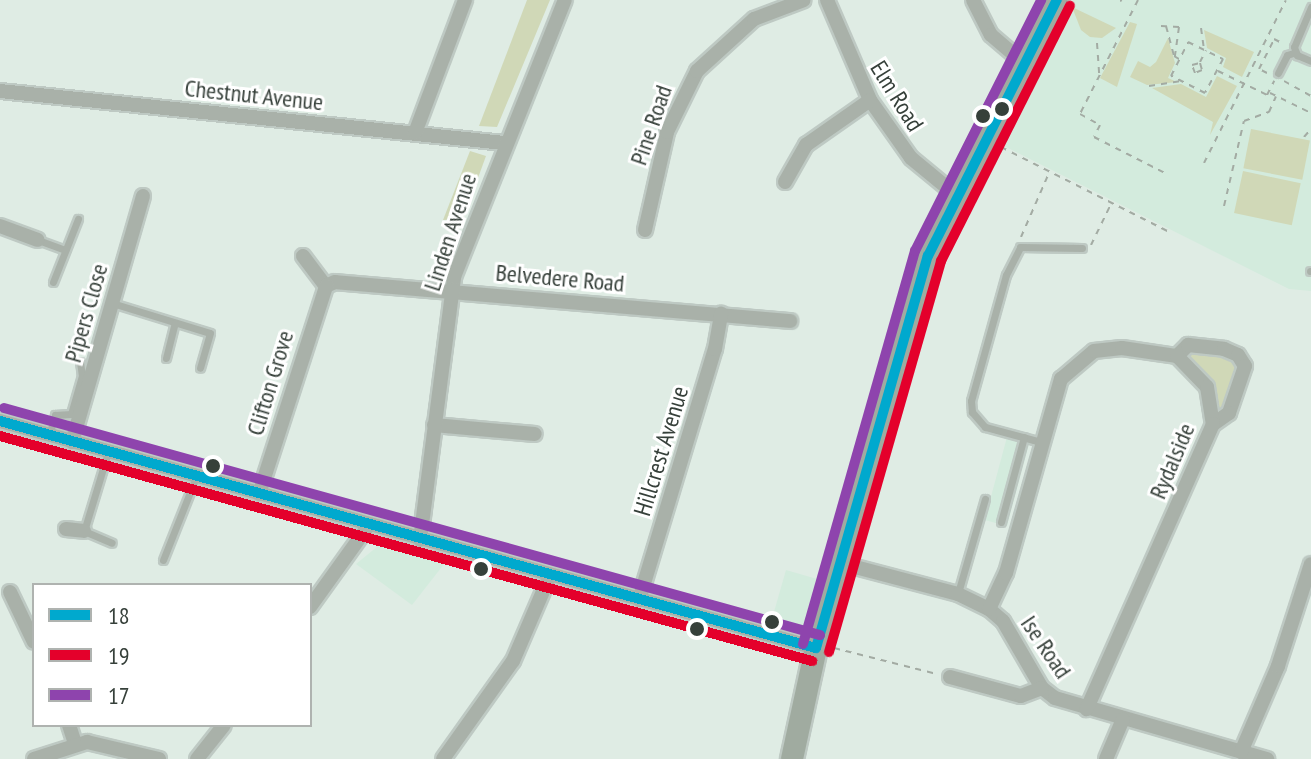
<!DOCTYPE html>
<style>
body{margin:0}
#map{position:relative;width:1311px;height:759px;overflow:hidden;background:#dfece4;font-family:"PT Sans Narrow",sans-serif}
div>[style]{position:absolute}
.built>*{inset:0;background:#d3ebdd;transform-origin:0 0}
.green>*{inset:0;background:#d0d8b7;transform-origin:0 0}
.path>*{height:2px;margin-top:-1px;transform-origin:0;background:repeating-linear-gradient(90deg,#a3aba3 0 6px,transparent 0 12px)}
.roads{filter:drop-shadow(2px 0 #bec9c3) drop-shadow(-2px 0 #bec9c3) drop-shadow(0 2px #bec9c3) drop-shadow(0 -2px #bec9c3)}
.lane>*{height:7px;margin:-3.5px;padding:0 3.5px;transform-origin:3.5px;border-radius:3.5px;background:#a9b1a9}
.street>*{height:14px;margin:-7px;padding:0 7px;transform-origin:7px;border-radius:7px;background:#a9b1a9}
.primary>*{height:22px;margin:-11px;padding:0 11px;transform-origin:11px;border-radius:11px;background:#a0aba0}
.bus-1>*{height:10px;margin:-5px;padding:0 5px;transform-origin:5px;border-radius:5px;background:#00a9ce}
.bus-2>*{height:10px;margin:-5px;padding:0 5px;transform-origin:5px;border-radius:5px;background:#e4002b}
.bus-3>*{height:10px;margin:-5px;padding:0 5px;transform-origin:5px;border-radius:5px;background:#8e44ad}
.dots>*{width:22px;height:22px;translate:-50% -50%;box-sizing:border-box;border:4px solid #fff;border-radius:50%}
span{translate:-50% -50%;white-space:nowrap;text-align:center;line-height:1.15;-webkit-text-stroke:6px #fff;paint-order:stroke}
.street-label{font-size:24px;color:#36403a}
.legend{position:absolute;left:32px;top:583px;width:280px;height:144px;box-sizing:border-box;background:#fff;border:2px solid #afb3b0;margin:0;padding:10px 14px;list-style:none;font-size:24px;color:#36403a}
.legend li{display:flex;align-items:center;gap:16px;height:40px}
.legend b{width:40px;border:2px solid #afb3b0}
</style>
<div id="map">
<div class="built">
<i style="clip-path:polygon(1073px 0,1311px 0,1311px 291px,1289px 289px,1000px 144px)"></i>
<i style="left:1007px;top:437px;width:23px;height:86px;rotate:15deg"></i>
<i style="clip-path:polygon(383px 542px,448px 559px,412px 605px,356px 564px)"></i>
<i style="left:786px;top:570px;width:35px;height:54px;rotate:16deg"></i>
</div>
<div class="green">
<i style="clip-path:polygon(527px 0,550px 0,497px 127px,479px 126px)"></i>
<i style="clip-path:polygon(1072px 7px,1116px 28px,1102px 38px,1090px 37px,1081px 30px)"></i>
<i style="clip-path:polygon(1130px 22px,1137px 24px,1117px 87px,1100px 78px)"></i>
<i style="clip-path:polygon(1204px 30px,1254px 52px,1242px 77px,1223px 67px,1226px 58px,1207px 48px)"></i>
<i style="clip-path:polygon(1168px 38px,1175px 63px,1168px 78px,1177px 82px,1147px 85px,1130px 77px,1138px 61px,1150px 67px,1156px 62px)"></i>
<i style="clip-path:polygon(1217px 76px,1237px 86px,1210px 135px,1213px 122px,1152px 88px,1181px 84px,1206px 97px)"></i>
<i style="left:1251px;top:129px;width:60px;height:40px;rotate:11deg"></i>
<i style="clip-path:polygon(470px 151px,486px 156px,463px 219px,443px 220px)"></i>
<i style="left:1243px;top:171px;width:59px;height:43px;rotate:12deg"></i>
<i style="clip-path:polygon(1189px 351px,1221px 353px,1238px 364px,1224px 410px,1219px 410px,1206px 375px,1187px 356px)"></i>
</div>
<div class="path">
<i style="left:1138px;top:0;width:128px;rotate:117deg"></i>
<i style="left:1080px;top:114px;width:23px;rotate:29deg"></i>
<i style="left:1100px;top:125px;width:13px;rotate:117deg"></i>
<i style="left:1094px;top:137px;width:82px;rotate:26.9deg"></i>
<i style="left:1120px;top:1px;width:2px;rotate:-27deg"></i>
<i style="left:1161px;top:26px;width:18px;rotate:3deg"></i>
<i style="left:1179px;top:27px;width:30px;rotate:98deg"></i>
<i style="left:1166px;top:26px;width:31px;rotate:75deg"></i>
<i style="left:1174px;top:56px;width:6px;rotate:31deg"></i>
<i style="left:1201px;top:28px;width:22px;rotate:82deg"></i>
<i style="left:1188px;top:42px;width:39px;rotate:26deg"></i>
<i style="left:1223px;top:59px;width:38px;rotate:118deg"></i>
<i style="left:1205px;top:93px;width:38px;rotate:-153deg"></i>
<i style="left:1171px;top:76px;width:38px;rotate:-63deg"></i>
<i style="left:1097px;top:43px;width:31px;rotate:86deg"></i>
<i style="left:1200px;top:62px;width:13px;rotate:-63deg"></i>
<i style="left:1200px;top:63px;width:7px;rotate:74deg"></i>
<i style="left:1202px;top:70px;width:8px;rotate:157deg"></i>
<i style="left:1195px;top:73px;width:9px;rotate:-111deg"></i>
<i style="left:1192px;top:65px;width:8px;rotate:-14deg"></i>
<i style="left:1218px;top:71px;width:55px;rotate:26.1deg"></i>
<i style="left:1267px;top:95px;width:16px;rotate:-63deg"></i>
<i style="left:1267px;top:73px;width:9px;rotate:-153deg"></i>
<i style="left:1259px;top:69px;width:34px;rotate:-63deg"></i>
<i style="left:1274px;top:39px;width:11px;rotate:27deg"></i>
<i style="left:1284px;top:81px;width:31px;rotate:29deg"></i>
<i style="left:1149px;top:86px;width:31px;rotate:-9deg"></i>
<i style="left:1270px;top:93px;width:46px;rotate:26deg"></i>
<i style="left:1304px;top:137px;width:11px;rotate:-49deg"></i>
<i style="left:1001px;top:147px;width:188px;rotate:26.8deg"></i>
<i style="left:1204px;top:163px;width:182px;rotate:-63.3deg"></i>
<i style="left:1224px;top:206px;width:87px;rotate:-76.8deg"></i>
<i style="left:1244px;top:121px;width:27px;rotate:-20deg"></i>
<i style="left:1269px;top:112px;width:17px;rotate:-66deg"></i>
<i style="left:1021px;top:237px;width:70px;rotate:-66.4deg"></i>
<i style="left:1091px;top:245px;width:46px;rotate:-64deg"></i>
<i style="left:834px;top:648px;width:106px;rotate:14.2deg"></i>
</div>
<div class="roads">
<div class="lane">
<i style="left:1311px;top:7px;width:43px;rotate:113deg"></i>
<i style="left:1294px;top:47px;width:9px;rotate:69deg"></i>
<i style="left:1297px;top:55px;width:15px;rotate:23deg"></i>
<i style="left:1278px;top:73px;width:20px;rotate:-63deg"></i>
<i style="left:1287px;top:55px;width:9px;rotate:-18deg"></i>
<i style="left:38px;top:240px;width:29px;rotate:20deg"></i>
<i style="left:1310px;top:271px;width:1px"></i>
<i style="left:53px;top:282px;width:68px;rotate:-68.4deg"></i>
<i style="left:112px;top:303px;width:102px;rotate:17deg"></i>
<i style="left:210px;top:333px;width:36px;rotate:106deg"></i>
<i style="left:166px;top:358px;width:36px;rotate:-76deg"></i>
<i style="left:49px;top:435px;width:21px;rotate:-73deg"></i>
<i style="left:55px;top:415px;width:16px;rotate:-4deg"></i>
<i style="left:71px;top:414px;width:40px;rotate:-74deg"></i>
<i style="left:82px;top:376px;width:14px;rotate:-98deg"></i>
<i style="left:1041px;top:442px;width:58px;rotate:-165deg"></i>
<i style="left:985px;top:427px;width:20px;rotate:-131deg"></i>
<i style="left:972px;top:412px;width:11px;rotate:-95deg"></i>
<i style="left:971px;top:401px;width:131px;rotate:-74.5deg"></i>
<i style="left:1006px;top:275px;width:31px;rotate:-63deg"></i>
<i style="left:1020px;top:247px;width:62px;rotate:0.9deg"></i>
<i style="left:108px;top:452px;width:83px;rotate:106.9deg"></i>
<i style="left:84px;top:531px;width:30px;rotate:23deg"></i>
<i style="left:1001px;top:522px;width:88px;rotate:-74.9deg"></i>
<i style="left:163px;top:560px;width:89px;rotate:-68.3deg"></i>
<i style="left:958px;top:593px;width:98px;rotate:-74deg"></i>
</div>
<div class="street">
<i style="left:827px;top:0;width:109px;rotate:66.7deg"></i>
<i style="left:870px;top:100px;width:71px;rotate:54.7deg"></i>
<i style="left:911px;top:158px;width:58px;rotate:39.4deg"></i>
<i style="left:973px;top:0;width:39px;rotate:63deg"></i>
<i style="left:991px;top:35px;width:45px;rotate:40.5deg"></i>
<i style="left:0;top:91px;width:507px;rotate:5.89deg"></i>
<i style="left:415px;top:133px;width:142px;rotate:-69.4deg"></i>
<i style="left:785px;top:182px;width:43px;rotate:-60.4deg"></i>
<i style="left:806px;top:145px;width:78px;rotate:-35.1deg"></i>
<i style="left:0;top:226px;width:40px;rotate:20.2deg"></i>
<i style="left:645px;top:230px;width:100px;rotate:-77.3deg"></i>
<i style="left:667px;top:132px;width:68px;rotate:-63.8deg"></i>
<i style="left:697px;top:71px;width:77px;rotate:-42.4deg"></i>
<i style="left:754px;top:19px;width:53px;rotate:-20.8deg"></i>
<i style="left:303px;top:256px;width:38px;rotate:53deg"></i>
<i style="left:326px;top:286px;width:10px;rotate:-24deg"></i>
<i style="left:335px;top:282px;width:457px;rotate:4.9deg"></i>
<i style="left:1177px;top:356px;width:16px;rotate:-45deg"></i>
<i style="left:1188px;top:345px;width:36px;rotate:6deg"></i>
<i style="left:1224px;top:349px;width:15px;rotate:23deg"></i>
<i style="left:1238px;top:355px;width:13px;rotate:58deg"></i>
<i style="left:1245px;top:366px;width:50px;rotate:108.8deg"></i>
<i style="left:1229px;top:413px;width:19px;rotate:145deg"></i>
<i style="left:0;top:421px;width:847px;rotate:15.55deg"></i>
<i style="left:434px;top:425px;width:101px;rotate:5.1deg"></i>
<i style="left:72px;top:442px;width:256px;rotate:-73.9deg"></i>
<i style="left:259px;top:494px;width:219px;rotate:-72.1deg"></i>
<i style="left:66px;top:529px;width:18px;rotate:6deg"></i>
<i style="left:420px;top:540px;width:265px;rotate:-82.6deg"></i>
<i style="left:454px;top:277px;width:298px;rotate:-68.2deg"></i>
<i style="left:840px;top:563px;width:122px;rotate:14.7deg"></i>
<i style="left:958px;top:594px;width:34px;rotate:26deg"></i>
<i style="left:989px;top:609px;width:18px;rotate:41deg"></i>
<i style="left:1003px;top:621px;width:78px;rotate:59.8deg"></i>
<i style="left:1042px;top:688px;width:16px;rotate:38deg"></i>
<i style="left:1055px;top:698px;width:221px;rotate:16.1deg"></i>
<i style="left:10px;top:592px;width:55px;rotate:64.4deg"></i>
<i style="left:639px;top:600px;width:262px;rotate:-73.2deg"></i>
<i style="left:715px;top:349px;width:36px;rotate:-80deg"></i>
<i style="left:310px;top:607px;width:101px;rotate:-54.3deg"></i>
<i style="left:989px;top:609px;width:40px;rotate:-65deg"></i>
<i style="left:1006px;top:573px;width:202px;rotate:-74.2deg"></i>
<i style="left:1061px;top:379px;width:43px;rotate:-40.3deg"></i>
<i style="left:1094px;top:351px;width:28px;rotate:-6deg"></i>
<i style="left:1122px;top:348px;width:56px;rotate:8.3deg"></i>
<i style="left:1177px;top:356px;width:43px;rotate:45.9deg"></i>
<i style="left:1207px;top:387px;width:37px;rotate:81deg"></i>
<i style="left:1213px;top:424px;width:312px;rotate:113.9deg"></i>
<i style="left:950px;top:677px;width:73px;rotate:15deg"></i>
<i style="left:1021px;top:696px;width:22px;rotate:-21deg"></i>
<i style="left:69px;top:725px;width:20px;rotate:72deg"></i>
<i style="left:1241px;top:752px;width:94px;rotate:-66.7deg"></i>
<i style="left:1278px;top:666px;width:107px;rotate:-72.1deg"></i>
<i style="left:34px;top:759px;width:56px;rotate:-17.8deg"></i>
<i style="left:87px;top:742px;width:74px;rotate:13.3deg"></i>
<i style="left:197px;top:759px;width:43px;rotate:-51.5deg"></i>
<i style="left:443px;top:759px;width:120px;rotate:-54.5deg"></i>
<i style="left:513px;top:661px;width:94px;rotate:-66.7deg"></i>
<i style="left:1106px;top:759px;width:43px;rotate:-67deg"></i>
</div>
<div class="primary">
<i style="left:792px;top:759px;width:114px;rotate:-77.8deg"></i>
<i style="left:816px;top:648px;width:408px;rotate:-74.1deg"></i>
<i style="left:928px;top:256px;width:287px;rotate:-63.3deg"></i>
</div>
</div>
<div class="bus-1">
<i style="left:0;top:421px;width:847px;rotate:15.55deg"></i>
<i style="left:816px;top:648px;width:408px;rotate:-74.1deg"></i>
<i style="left:928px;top:256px;width:287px;rotate:-63.3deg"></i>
</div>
<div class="bus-2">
<i style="left:0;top:436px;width:843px;rotate:15.49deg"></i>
<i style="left:829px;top:652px;width:407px;rotate:-74deg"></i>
<i style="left:941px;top:261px;width:286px;rotate:-63.2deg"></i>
</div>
<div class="bus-3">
<i style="left:4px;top:408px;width:847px;rotate:15.55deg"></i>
<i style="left:803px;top:644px;width:409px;rotate:-74.1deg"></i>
<i style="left:915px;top:251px;width:281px;rotate:-63.3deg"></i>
</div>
<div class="dots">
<i style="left:1002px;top:109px;background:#36403a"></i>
<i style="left:983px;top:116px;background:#36403a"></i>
<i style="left:213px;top:466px;background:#36403a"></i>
<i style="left:481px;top:569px;background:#36403a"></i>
<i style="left:772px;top:622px;background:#36403a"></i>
<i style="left:697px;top:629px;background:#36403a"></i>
</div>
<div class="street-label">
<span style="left:254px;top:95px;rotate:6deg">Chestnut Avenue</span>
<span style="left:897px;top:96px;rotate:58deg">Elm Road</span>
<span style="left:651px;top:125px;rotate:-71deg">Pine Road</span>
<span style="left:450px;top:232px;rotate:-72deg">Linden Avenue</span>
<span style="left:560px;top:278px;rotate:5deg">Belvedere Road</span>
<span style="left:86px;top:313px;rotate:-74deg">Pipers Close</span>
<span style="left:270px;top:383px;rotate:-73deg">Clifton Grove</span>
<span style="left:661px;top:451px;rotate:-73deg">Hillcrest Avenue</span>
<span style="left:1172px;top:461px;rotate:-67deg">Rydalside</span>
<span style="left:1046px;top:647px;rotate:56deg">Ise Road</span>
</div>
<ul class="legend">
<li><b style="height:10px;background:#00a9ce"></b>18</li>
<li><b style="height:10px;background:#e4002b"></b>19</li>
<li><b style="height:10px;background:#8e44ad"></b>17</li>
</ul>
</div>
